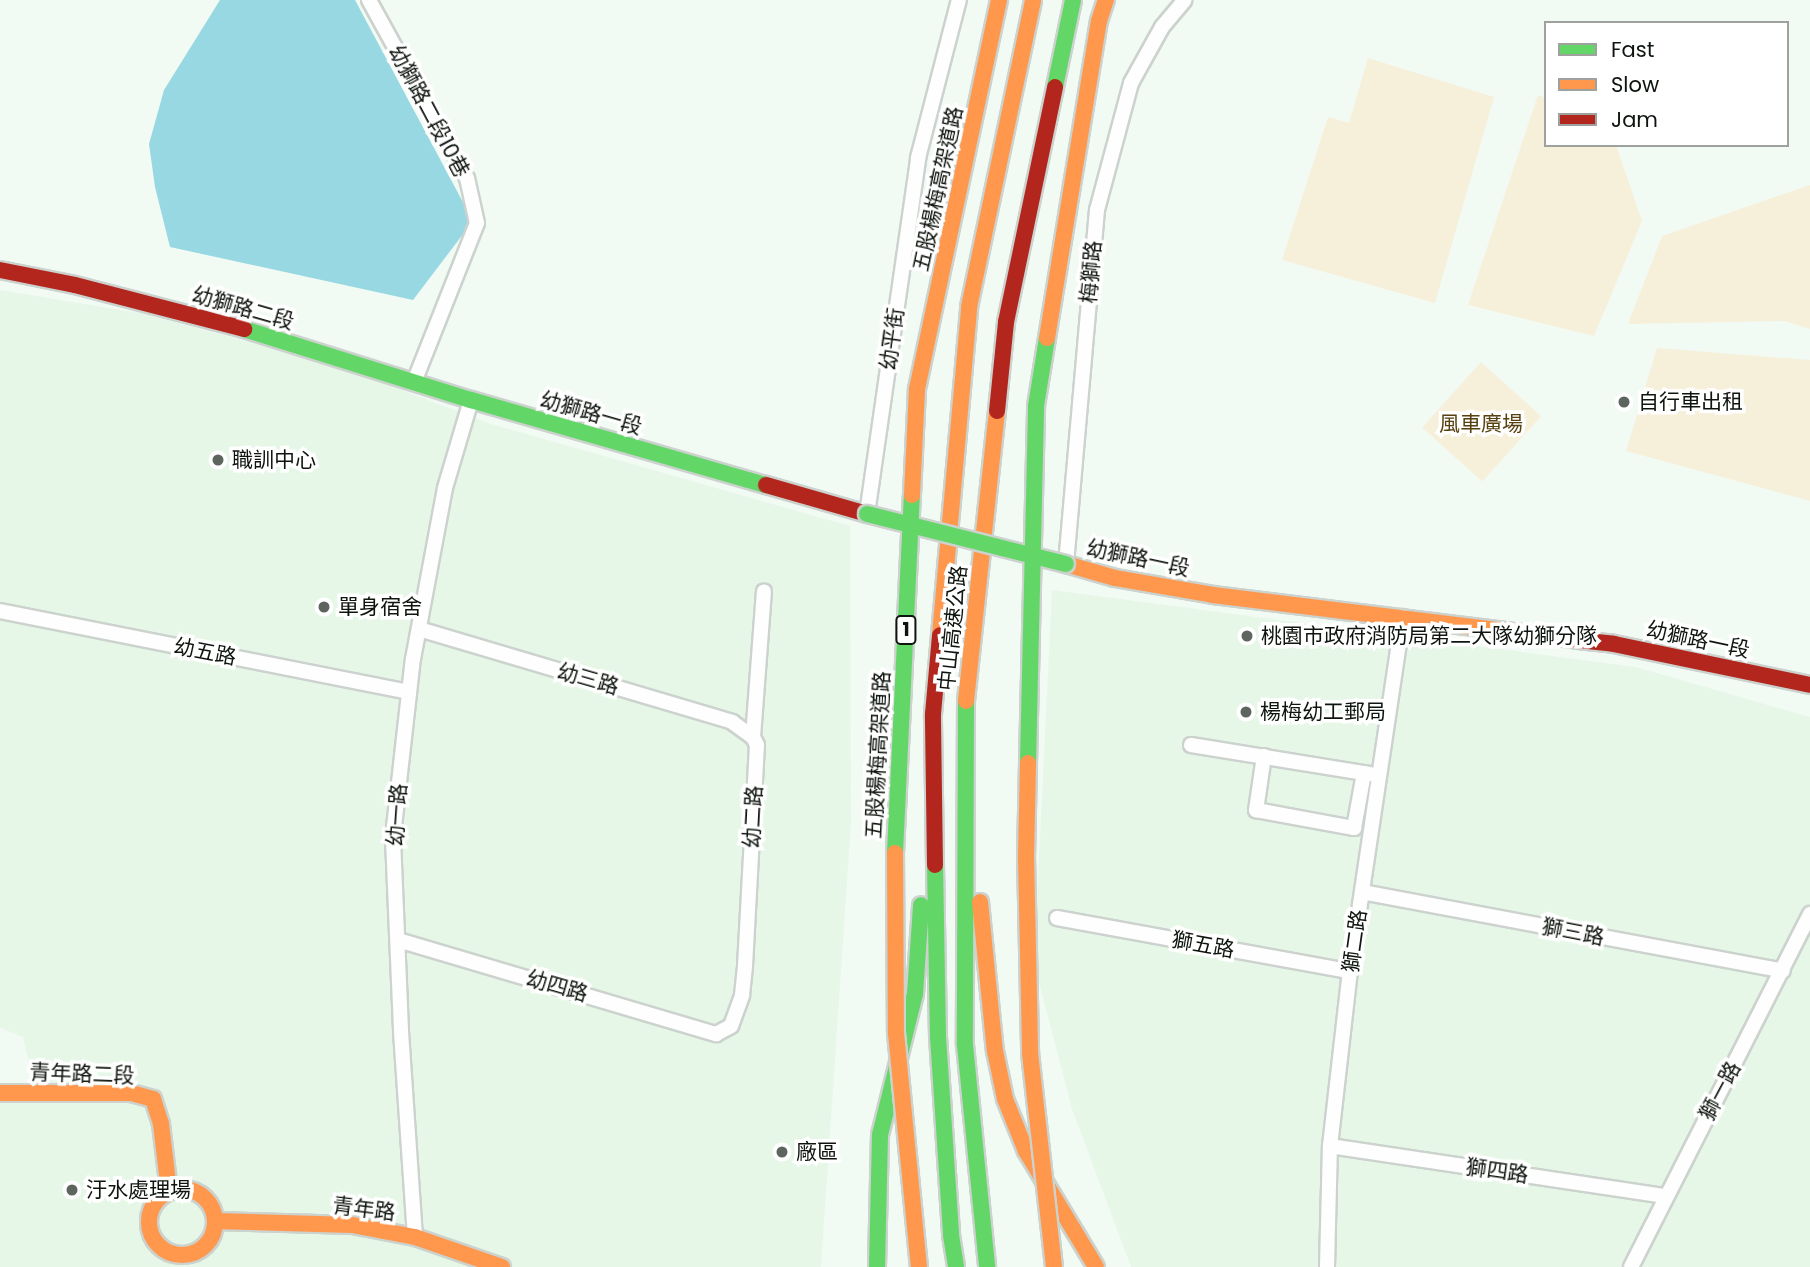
<!DOCTYPE html>
<meta charset="utf-8">
<style>
body{margin:0}
#map{position:relative;width:1810px;height:1267px;overflow:hidden;background:#f2faf4;font-family:Poppins,"Noto Sans TC",sans-serif}
div>[style]{position:absolute}
.built>*{inset:0;background:#e6f7e8}
.green>*{inset:0;background:#f6f0db;transform-origin:0 0}
.water>*{inset:0;background:#98d8e2}
.roads{filter:drop-shadow(2px 0 #ccd2cd) drop-shadow(-2px 0 #ccd2cd) drop-shadow(0 2px #ccd2cd) drop-shadow(0 -2px #ccd2cd)}
.street>*{height:14px;margin:-7px;padding:0 7px;transform-origin:7px;border-radius:7px;background:#fdfefd}
.fast>*{height:16px;margin:-8px;padding:0 8px;transform-origin:8px;border-radius:8px;background:#63d668}
.slow>*{height:16px;margin:-8px;padding:0 8px;transform-origin:8px;border-radius:8px;background:#ff974d}
.slow>.ring{margin:-8px;padding:0;box-sizing:content-box;background:none;border:16px solid #ff974d;border-radius:50%}
.jam>*{height:16px;margin:-8px;padding:0 8px;transform-origin:8px;border-radius:8px;background:#b3261e}
.bridges{filter:drop-shadow(2px 0 #ccd2cd) drop-shadow(-2px 0 #ccd2cd) drop-shadow(0 2px #ccd2cd) drop-shadow(0 -2px #ccd2cd)}
.fast-bridge>*{height:16px;margin:-8px;padding:0 8px;transform-origin:8px;border-radius:8px;background:#63d668}
.slow-bridge>*{height:16px;margin:-8px;padding:0 8px;transform-origin:8px;border-radius:8px;background:#ff974d}
.dots>*{width:19px;height:19px;translate:-50% -50%;box-sizing:border-box;border:4px solid #fff;border-radius:50%}
span{translate:-50% -50%;white-space:nowrap;text-align:center;line-height:1.15;-webkit-text-stroke:7px #fff;paint-order:stroke}
.shield-label span{padding:2px 5px;background:#fff;border:2px solid;border-radius:5px;-webkit-text-stroke-width:0}
.shield-label{font-size:19px;color:#0e140e;font-weight:700}
.street-label{font-size:21px;color:#0e140e}
.poi-label{font-size:21px;color:#0e140e}
.left{translate:0 -50%;text-align:left}
.park-label{font-size:21px;color:#574110}
.legend{position:absolute;left:1544px;top:21px;width:245px;height:126px;box-sizing:border-box;background:#fff;border:2px solid #9fa19f;margin:0;padding:9px 12px;list-style:none;font-size:21px;color:#0e140e}
.legend li{display:flex;align-items:center;gap:14px;height:35px}
.legend b{width:35px;border:2px solid #9fa19f}
</style>
<div id="map">
<div class="built">
<i style="clip-path:polygon(0 290px,145px 314px,344px 368px,491px 424px,850px 526px,851px 822px,821px 1267px,0 1267px,0 1102px,38px 1101px,23px 1037px,0 1028px)"></i>
<i style="clip-path:polygon(1052px 590px,1636px 667px,1810px 717px,1810px 1267px,1131px 1267px,1072px 1109px,1034px 963px)"></i>
</div>
<div class="green">
<i style="clip-path:polygon(1368px 58px,1494px 97px,1435px 303px,1282px 260px,1328px 117px,1349px 123px)"></i>
<i style="clip-path:polygon(1538px 95px,1546px 98px,1546px 145px,1616px 145px,1642px 221px,1594px 336px,1468px 305px)"></i>
<i style="clip-path:polygon(1810px 185px,1810px 329px,1785px 321px,1628px 324px,1662px 236px)"></i>
<i style="clip-path:polygon(1657px 348px,1810px 360px,1810px 501px,1626px 451px)"></i>
<i style="left:1481px;top:362px;width:81px;height:88px;rotate:42deg"></i>
</div>
<div class="water">
<i style="clip-path:polygon(220px 0,355px 0,473px 221px,413px 300px,170px 247px,155px 187px,149px 144px,164px 90px)"></i>
</div>
<div class="roads">
<div class="street">
<i style="left:369px;top:0;width:203px;rotate:61.2deg"></i>
<i style="left:467px;top:178px;width:46px;rotate:77.5deg"></i>
<i style="left:477px;top:223px;width:171px;rotate:111.6deg"></i>
<i style="left:867px;top:514px;width:360px;rotate:-81.8deg"></i>
<i style="left:918px;top:158px;width:163px;rotate:-75.5deg"></i>
<i style="left:1066px;top:564px;width:355px;rotate:-85deg"></i>
<i style="left:1097px;top:210px;width:131px;rotate:-75deg"></i>
<i style="left:1131px;top:83px;width:64px;rotate:-61deg"></i>
<i style="left:1162px;top:27px;width:35px;rotate:-50deg"></i>
<i style="left:0;top:611px;width:417px;rotate:11.2deg"></i>
<i style="left:419px;top:629px;width:327px;rotate:16.5deg"></i>
<i style="left:732px;top:722px;width:26px;rotate:36deg"></i>
<i style="left:1191px;top:745px;width:182px;rotate:9.2deg"></i>
<i style="left:1264px;top:756px;width:55px;rotate:98.4deg"></i>
<i style="left:1256px;top:810px;width:100px;rotate:10.4deg"></i>
<i style="left:1354px;top:828px;width:56px;rotate:-79.7deg"></i>
<i style="left:1362px;top:892px;width:428px;rotate:10.6deg"></i>
<i style="left:1057px;top:918px;width:298px;rotate:10.3deg"></i>
<i style="left:398px;top:940px;width:332px;rotate:16.5deg"></i>
<i style="left:716px;top:1034px;width:17px;rotate:-28deg"></i>
<i style="left:731px;top:1026px;width:33px;rotate:-70deg"></i>
<i style="left:742px;top:995px;width:29px;rotate:-84deg"></i>
<i style="left:745px;top:966px;width:221px;rotate:-86.9deg"></i>
<i style="left:757px;top:745px;width:9px;rotate:-117deg"></i>
<i style="left:753px;top:737px;width:146px;rotate:-85.7deg"></i>
<i style="left:1330px;top:1146px;width:339px;rotate:8.5deg"></i>
<i style="left:415px;top:1237px;width:207px;rotate:-93.9deg"></i>
<i style="left:401px;top:1030px;width:194px;rotate:-92.4deg"></i>
<i style="left:393px;top:836px;width:178px;rotate:-83.6deg"></i>
<i style="left:413px;top:659px;width:174px;rotate:-79.4deg"></i>
<i style="left:445px;top:488px;width:92px;rotate:-73.5deg"></i>
<i style="left:1327px;top:1267px;width:121px;rotate:-88.6deg"></i>
<i style="left:1330px;top:1146px;width:176px;rotate:-83.5deg"></i>
<i style="left:1350px;top:971px;width:358px;rotate:-81.5deg"></i>
<i style="left:1631px;top:1267px;width:396px;rotate:-63.1deg"></i>
</div>
<div class="fast">
<i style="left:1055px;top:87px;width:89px;rotate:-78.3deg"></i>
<i style="left:244px;top:329px;width:238px;rotate:17.4deg"></i>
<i style="left:471px;top:400px;width:307px;rotate:16.1deg"></i>
<i style="left:966px;top:701px;width:344px;rotate:90.2deg"></i>
<i style="left:965px;top:1045px;width:223px;rotate:84.3deg"></i>
<i style="left:935px;top:865px;width:172px;rotate:89deg"></i>
<i style="left:938px;top:1037px;width:198px;rotate:86.2deg"></i>
<i style="left:951px;top:1235px;width:32px;rotate:81deg"></i>
<i style="left:877px;top:1267px;width:132px;rotate:-88.7deg"></i>
<i style="left:880px;top:1135px;width:145px;rotate:-76.1deg"></i>
<i style="left:915px;top:994px;width:89px;rotate:-86.1deg"></i>
</div>
<div class="slow">
<i style="left:1066px;top:564px;width:51px;rotate:15.9deg"></i>
<i style="left:1115px;top:578px;width:99px;rotate:9.8deg"></i>
<i style="left:1213px;top:595px;width:368px;rotate:7deg"></i>
<i style="left:940px;top:635px;width:329px;rotate:-84.9deg"></i>
<i style="left:969px;top:307px;width:314px;rotate:-78.2deg"></i>
<i style="left:966px;top:701px;width:292px;rotate:-83.9deg"></i>
<i style="left:980px;top:902px;width:150px;rotate:84.3deg"></i>
<i style="left:995px;top:1051px;width:49px;rotate:78.2deg"></i>
<i style="left:1005px;top:1099px;width:56px;rotate:68deg"></i>
<i style="left:1026px;top:1151px;width:135px;rotate:58.9deg"></i>
<i style="left:0;top:1093px;width:131px"></i>
<i style="left:131px;top:1093px;width:23px;rotate:15deg"></i>
<i style="left:153px;top:1099px;width:26px;rotate:72deg"></i>
<i style="left:161px;top:1124px;width:67px;rotate:83.2deg"></i>
<i class="ring" style="left:149px;top:1189px;width:50px;height:50px"></i>
<i style="left:216px;top:1221px;width:136px;rotate:1.7deg"></i>
<i style="left:352px;top:1225px;width:64px;rotate:10.8deg"></i>
<i style="left:415px;top:1237px;width:92px;rotate:19deg"></i>
</div>
<div class="jam">
<i style="left:0;top:270px;width:76px;rotate:11.3deg"></i>
<i style="left:75px;top:285px;width:175px;rotate:14.6deg"></i>
<i style="left:997px;top:411px;width:89px;rotate:-84.2deg"></i>
<i style="left:1006px;top:322px;width:240px;rotate:-78.2deg"></i>
<i style="left:766px;top:485px;width:105px;rotate:16deg"></i>
<i style="left:1578px;top:640px;width:36px;rotate:6deg"></i>
<i style="left:1614px;top:644px;width:200px;rotate:11.8deg"></i>
<i style="left:935px;top:865px;width:151px;rotate:-90.8deg"></i>
<i style="left:933px;top:714px;width:79px;rotate:-84.9deg"></i>
</div>
</div>
<div class="bridges">
<div class="fast-bridge">
<i style="left:867px;top:514px;width:205px;rotate:14.1deg"></i>
<i style="left:1028px;top:763px;width:357px;rotate:-88.7deg"></i>
<i style="left:1036px;top:406px;width:69px;rotate:-80.8deg"></i>
<i style="left:895px;top:853px;width:358px;rotate:-87.3deg"></i>
</div>
<div class="slow-bridge">
<i style="left:1047px;top:338px;width:321px;rotate:-80.7deg"></i>
<i style="left:1099px;top:21px;width:22px;rotate:-72deg"></i>
<i style="left:912px;top:495px;width:106px;rotate:-87.3deg"></i>
<i style="left:917px;top:389px;width:398px;rotate:-78.1deg"></i>
<i style="left:1028px;top:763px;width:92px;rotate:91.2deg"></i>
<i style="left:1026px;top:855px;width:198px;rotate:88.8deg"></i>
<i style="left:1030px;top:1053px;width:215px;rotate:83.6deg"></i>
<i style="left:895px;top:853px;width:180px;rotate:89.7deg"></i>
<i style="left:896px;top:1033px;width:235px;rotate:84.4deg"></i>
</div>
</div>
<div class="dots">
<i style="left:1624px;top:402px;background:#5e645e"></i>
<i style="left:218px;top:460px;background:#5e645e"></i>
<i style="left:324px;top:607px;background:#5e645e"></i>
<i style="left:1247px;top:636px;background:#5e645e"></i>
<i style="left:1246px;top:712px;background:#5e645e"></i>
<i style="left:782px;top:1152px;background:#5e645e"></i>
<i style="left:72px;top:1190px;background:#5e645e"></i>
</div>
<div class="shield-label">
<span style="left:906px;top:630px">1</span>
</div>
<div class="street-label">
<span style="left:429px;top:111px;rotate:62deg">幼獅路二段10巷</span>
<span style="left:938px;top:189px;rotate:-78deg">五股楊梅高架道路</span>
<span style="left:1091px;top:272px;rotate:-85deg">梅獅路</span>
<span style="left:243px;top:308px;rotate:16deg">幼獅路二段</span>
<span style="left:892px;top:339px;rotate:-82deg">幼平街</span>
<span style="left:591px;top:413px;rotate:16deg">幼獅路一段</span>
<span style="left:1138px;top:558px;rotate:12deg">幼獅路一段</span>
<span style="left:953px;top:628px;rotate:-84deg">中山高速公路</span>
<span style="left:1698px;top:640px;rotate:12deg">幼獅路一段</span>
<span style="left:205px;top:652px;rotate:11deg">幼五路</span>
<span style="left:588px;top:679px;rotate:16deg">幼三路</span>
<span style="left:878px;top:755px;rotate:-87deg">五股楊梅高架道路</span>
<span style="left:397px;top:815px;rotate:-86deg">幼一路</span>
<span style="left:753px;top:817px;rotate:-87deg">幼二路</span>
<span style="left:1573px;top:932px;rotate:11deg">獅三路</span>
<span style="left:1355px;top:941px;rotate:-82deg">獅二路</span>
<span style="left:1203px;top:945px;rotate:10deg">獅五路</span>
<span style="left:557px;top:986px;rotate:16deg">幼四路</span>
<span style="left:82px;top:1074px;rotate:2deg">青年路二段</span>
<span style="left:1720px;top:1091px;rotate:-62deg">獅一路</span>
<span style="left:1497px;top:1171px;rotate:8deg">獅四路</span>
<span style="left:364px;top:1209px;rotate:7deg">青年路</span>
</div>
<div class="poi-label">
<span class="left" style="left:1638px;top:402px">自行車出租</span>
<span class="left" style="left:232px;top:460px">職訓中心</span>
<span class="left" style="left:338px;top:607px">單身宿舍</span>
<span class="left" style="left:1261px;top:636px">桃園市政府消防局第二大隊幼獅分隊</span>
<span class="left" style="left:1260px;top:712px">楊梅幼工郵局</span>
<span class="left" style="left:796px;top:1152px">廠區</span>
<span class="left" style="left:86px;top:1190px">汙水處理場</span>
</div>
<div class="park-label">
<span style="left:1481px;top:424px">風車廣場</span>
</div>
<ul class="legend">
<li><b style="height:9px;background:#63d668"></b>Fast</li>
<li><b style="height:9px;background:#ff974d"></b>Slow</li>
<li><b style="height:9px;background:#b3261e"></b>Jam</li>
</ul>
</div>
